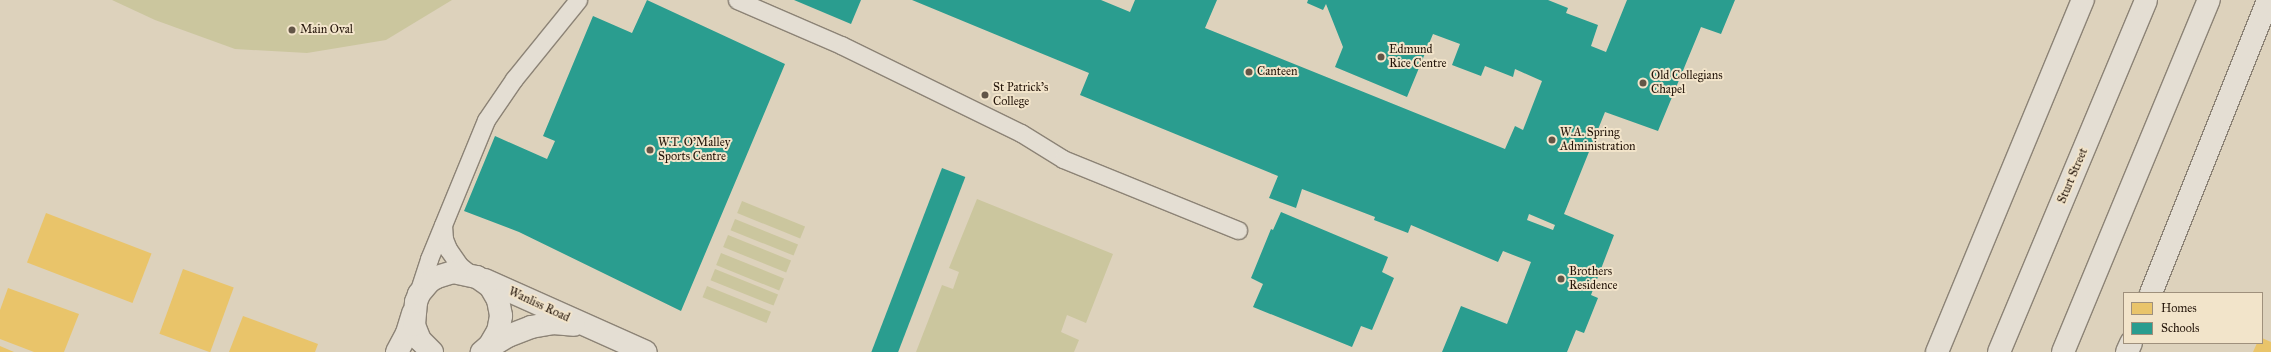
<!DOCTYPE html>
<style>
body{margin:0}
#map{position:relative;width:2271px;height:352px;overflow:hidden;background:#ddd2bc;font-family:"IM FELL Great Primer",serif}
div>[style]{position:absolute}
.green>*{inset:0;background:#cbc69e;transform-origin:0 0}
.homes>*{inset:0;background:#e9c46a;transform-origin:0 0}
.schools>*{inset:0;background:#2a9d8f;transform-origin:0 0}
.roads{filter:drop-shadow(1px 0 #8c8376) drop-shadow(-1px 0 #8c8376) drop-shadow(0 1px #8c8376) drop-shadow(0 -1px #8c8376)}
.service>*{height:17px;margin:-8.5px;padding:0 8.5px;transform-origin:8.5px;border-radius:8.5px;background:#e4ded3}
.minor>*{height:22px;margin:-11px;padding:0 11px;transform-origin:11px;border-radius:11px;background:#e4ded3}
.secondary>*{height:22px;margin:-11px;padding:0 11px;transform-origin:11px;border-radius:11px;background:#e4ded3}
.dots>*{width:11px;height:11px;translate:-50% -50%;box-sizing:border-box;border:2px solid #f2e4ca;border-radius:50%}
span{translate:-50% -50%;white-space:nowrap;text-align:center;line-height:1.15;-webkit-text-stroke:4px #f2e4ca;paint-order:stroke}
.poi-label{font-size:12px;color:#221308}
.left{translate:0 -50%;text-align:left}
.street-label{font-size:12px;color:#221308}
.legend{position:absolute;left:2123px;top:292px;width:140px;height:52px;box-sizing:border-box;background:#f2e4ca;border:1px solid #9f907c;margin:0;padding:5px 7px;list-style:none;font-size:12px;color:#221308}
.legend li{display:flex;align-items:center;gap:8px;height:20px}
.legend b{width:20px;border:1px solid #9f907c}
</style>
<div id="map">
<div class="green">
<i style="clip-path:polygon(112px 0,452px 0,386px 40px,307px 53px,235px 49px,155px 20px)"></i>
<i style="clip-path:polygon(977px 199px,1113px 254px,1086px 323px,1067px 315px,1061px 332px,1079px 340px,1074px 352px,916px 352px,942px 285px,953px 289px,959px 272px,949px 268px)"></i>
<i style="left:742px;top:201px;width:68px;height:13px;rotate:22deg"></i>
<i style="left:735px;top:219px;width:68px;height:12px;rotate:22deg"></i>
<i style="left:728px;top:235px;width:68px;height:13px;rotate:22deg"></i>
<i style="left:721px;top:253px;width:68px;height:13px;rotate:22deg"></i>
<i style="left:715px;top:269px;width:68px;height:12px;rotate:22deg"></i>
<i style="left:707px;top:286px;width:69px;height:12px;rotate:22deg"></i>
</div>
<div class="homes">
<i style="left:46px;top:213px;width:113px;height:53px;rotate:21deg"></i>
<i style="left:183px;top:269px;width:54px;height:69px;rotate:20deg"></i>
<i style="clip-path:polygon(8px 288px,79px 314px,64px 352px,34px 352px,0 339px,0 310px)"></i>
<i style="clip-path:polygon(243px 316px,318px 344px,315px 352px,229px 352px)"></i>
<i style="clip-path:polygon(2262px 338px,2271px 342px,2271px 352px,2253px 352px,2257px 343px,2262px 343px)"></i>
<i style="clip-path:polygon(0 346px,14px 352px,0 352px)"></i>
</div>
<div class="schools">
<i style="clip-path:polygon(647px 0,785px 64px,681px 311px,519px 232px,464px 211px,495px 136px,547px 159px,555px 141px,543px 136px,593px 16px,632px 33px)"></i>
<i style="clip-path:polygon(794px 0,861px 0,851px 24px)"></i>
<i style="clip-path:polygon(evenodd,912px 0,1101px 0,1130px 12px,1135px 0,1217px 0,1205px 28px,1505px 149px,1515px 126px,1523px 130px,1542px 81px,1515px 69px,1513px 77px,1485px 66px,1481px 76px,1452px 65px,1460px 44px,1433px 34px,1407px 97px,1335px 67px,1343px 47px,1326px 4px,1323px 10px,1307px 3px,1308px 0,1548px 0,1568px 8px,1566px 13px,1598px 25px,1591px 46px,1606px 52px,1627px 0,1735px 0,1721px 34px,1701px 27px,1658px 131px,1605px 112px,1564px 214px,1614px 235px,1591px 295px,1598px 298px,1584px 333px,1576px 330px,1567px 352px,1442px 352px,1461px 306px,1507px 324px,1531px 262px,1503px 251px,1498px 262px,1411px 225px,1408px 233px,1374px 220px,1375px 217px,1302px 189px,1296px 208px,1269px 198px,1278px 176px,1080px 95px,1089px 73px,912px 0,1529px 214px,1555px 225px,1553px 230px,1527px 220px,1529px 214px)"></i>
<i style="left:942px;top:168px;width:25px;height:198px;rotate:21deg"></i>
<i style="clip-path:polygon(1281px 212px,1388px 257px,1382px 272px,1394px 278px,1372px 330px,1361px 326px,1352px 347px,1253px 307px,1263px 284px,1251px 278px,1271px 229px,1273px 230px)"></i>
</div>
<div class="roads">
<div class="service">
<i style="left:737px;top:0;width:113px;rotate:23.4deg"></i>
<i style="left:841px;top:45px;width:200px;rotate:26.1deg"></i>
<i style="left:1021px;top:133px;width:49px;rotate:31.8deg"></i>
<i style="left:1063px;top:159px;width:189px;rotate:22.1deg"></i>
<i style="left:443px;top:225px;width:14px;rotate:86deg"></i>
<i style="left:444px;top:239px;width:11px;rotate:68deg"></i>
<i style="left:448px;top:249px;width:19px;rotate:55deg"></i>
<i style="left:459px;top:265px;width:14px;rotate:39deg"></i>
<i style="left:418px;top:293px;width:36px;rotate:-72deg"></i>
<i style="left:429px;top:259px;width:150px;rotate:-67.7deg"></i>
<i style="left:486px;top:120px;width:50px;rotate:-55.7deg"></i>
<i style="left:514px;top:79px;width:102px;rotate:-51deg"></i>
</div>
<div class="minor">
<i style="left:485px;top:280px;width:176px;rotate:24.1deg"></i>
<i style="left:2151px;top:293px;width:315px;rotate:-68.2deg"></i>
<i style="left:488px;top:348px;width:23px;rotate:-31deg"></i>
<i style="left:508px;top:336px;width:25px;rotate:-21deg"></i>
<i style="left:531px;top:327px;width:22px;rotate:-10deg"></i>
<i style="left:553px;top:323px;width:21px;rotate:5deg"></i>
<i style="left:397px;top:352px;width:21px;rotate:-62deg"></i>
<i style="left:407px;top:333px;width:21px;rotate:-73deg"></i>
<i style="left:432px;top:352px;width:17px;rotate:-135deg"></i>
<i style="left:420px;top:340px;width:16px;rotate:-112deg"></i>
<i style="left:414px;top:325px;width:23px;rotate:-85deg"></i>
<i style="left:416px;top:302px;width:9px;rotate:-69deg"></i>
<i style="left:419px;top:294px;width:17px;rotate:-50deg"></i>
<i style="left:430px;top:281px;width:8px;rotate:-30deg"></i>
<i style="left:437px;top:277px;width:17px;rotate:-17deg"></i>
<i style="left:453px;top:272px;width:25px;rotate:12deg"></i>
<i style="left:477px;top:277px;width:16px;rotate:35deg"></i>
<i style="left:490px;top:286px;width:16px;rotate:60deg"></i>
<i style="left:498px;top:300px;width:16px;rotate:79deg"></i>
<i style="left:501px;top:316px;width:15px;rotate:101deg"></i>
<i style="left:498px;top:331px;width:16px;rotate:120deg"></i>
<i style="left:490px;top:345px;width:11px;rotate:139deg"></i>
<i style="left:1937px;top:352px;width:381px;rotate:-67.5deg"></i>
<i style="left:2127px;top:352px;width:10px;rotate:-66deg"></i>
</div>
<div class="secondary">
<i style="left:1999px;top:352px;width:381px;rotate:-67.3deg"></i>
<i style="left:2063px;top:352px;width:381px;rotate:-67.5deg"></i>
</div>
</div>
<div class="dots">
<i style="left:292px;top:30px;background:#635647"></i>
<i style="left:1381px;top:57px;background:#635647"></i>
<i style="left:1249px;top:72px;background:#635647"></i>
<i style="left:1643px;top:83px;background:#635647"></i>
<i style="left:985px;top:95px;background:#635647"></i>
<i style="left:1552px;top:140px;background:#635647"></i>
<i style="left:650px;top:150px;background:#635647"></i>
<i style="left:1561px;top:279px;background:#635647"></i>
</div>
<div class="poi-label">
<span class="left" style="left:300px;top:30px">Main Oval</span>
<span class="left" style="left:1389px;top:57px">Edmund<br>Rice Centre</span>
<span class="left" style="left:1257px;top:72px">Canteen</span>
<span class="left" style="left:1651px;top:83px">Old Collegians<br>Chapel</span>
<span class="left" style="left:993px;top:95px">St Patrick's<br>College</span>
<span class="left" style="left:1560px;top:140px">W.A. Spring<br>Administration</span>
<span class="left" style="left:658px;top:150px">W.T. O'Malley<br>Sports Centre</span>
<span class="left" style="left:1569px;top:279px">Brothers<br>Residence</span>
</div>
<div class="street-label">
<span style="left:2073px;top:176px;rotate:-67deg">Sturt Street</span>
<span style="left:539px;top:305px;rotate:25deg">Wanliss Road</span>
</div>
<ul class="legend">
<li><b style="height:11px;background:#e9c46a"></b>Homes</li>
<li><b style="height:11px;background:#2a9d8f"></b>Schools</li>
</ul>
</div>
